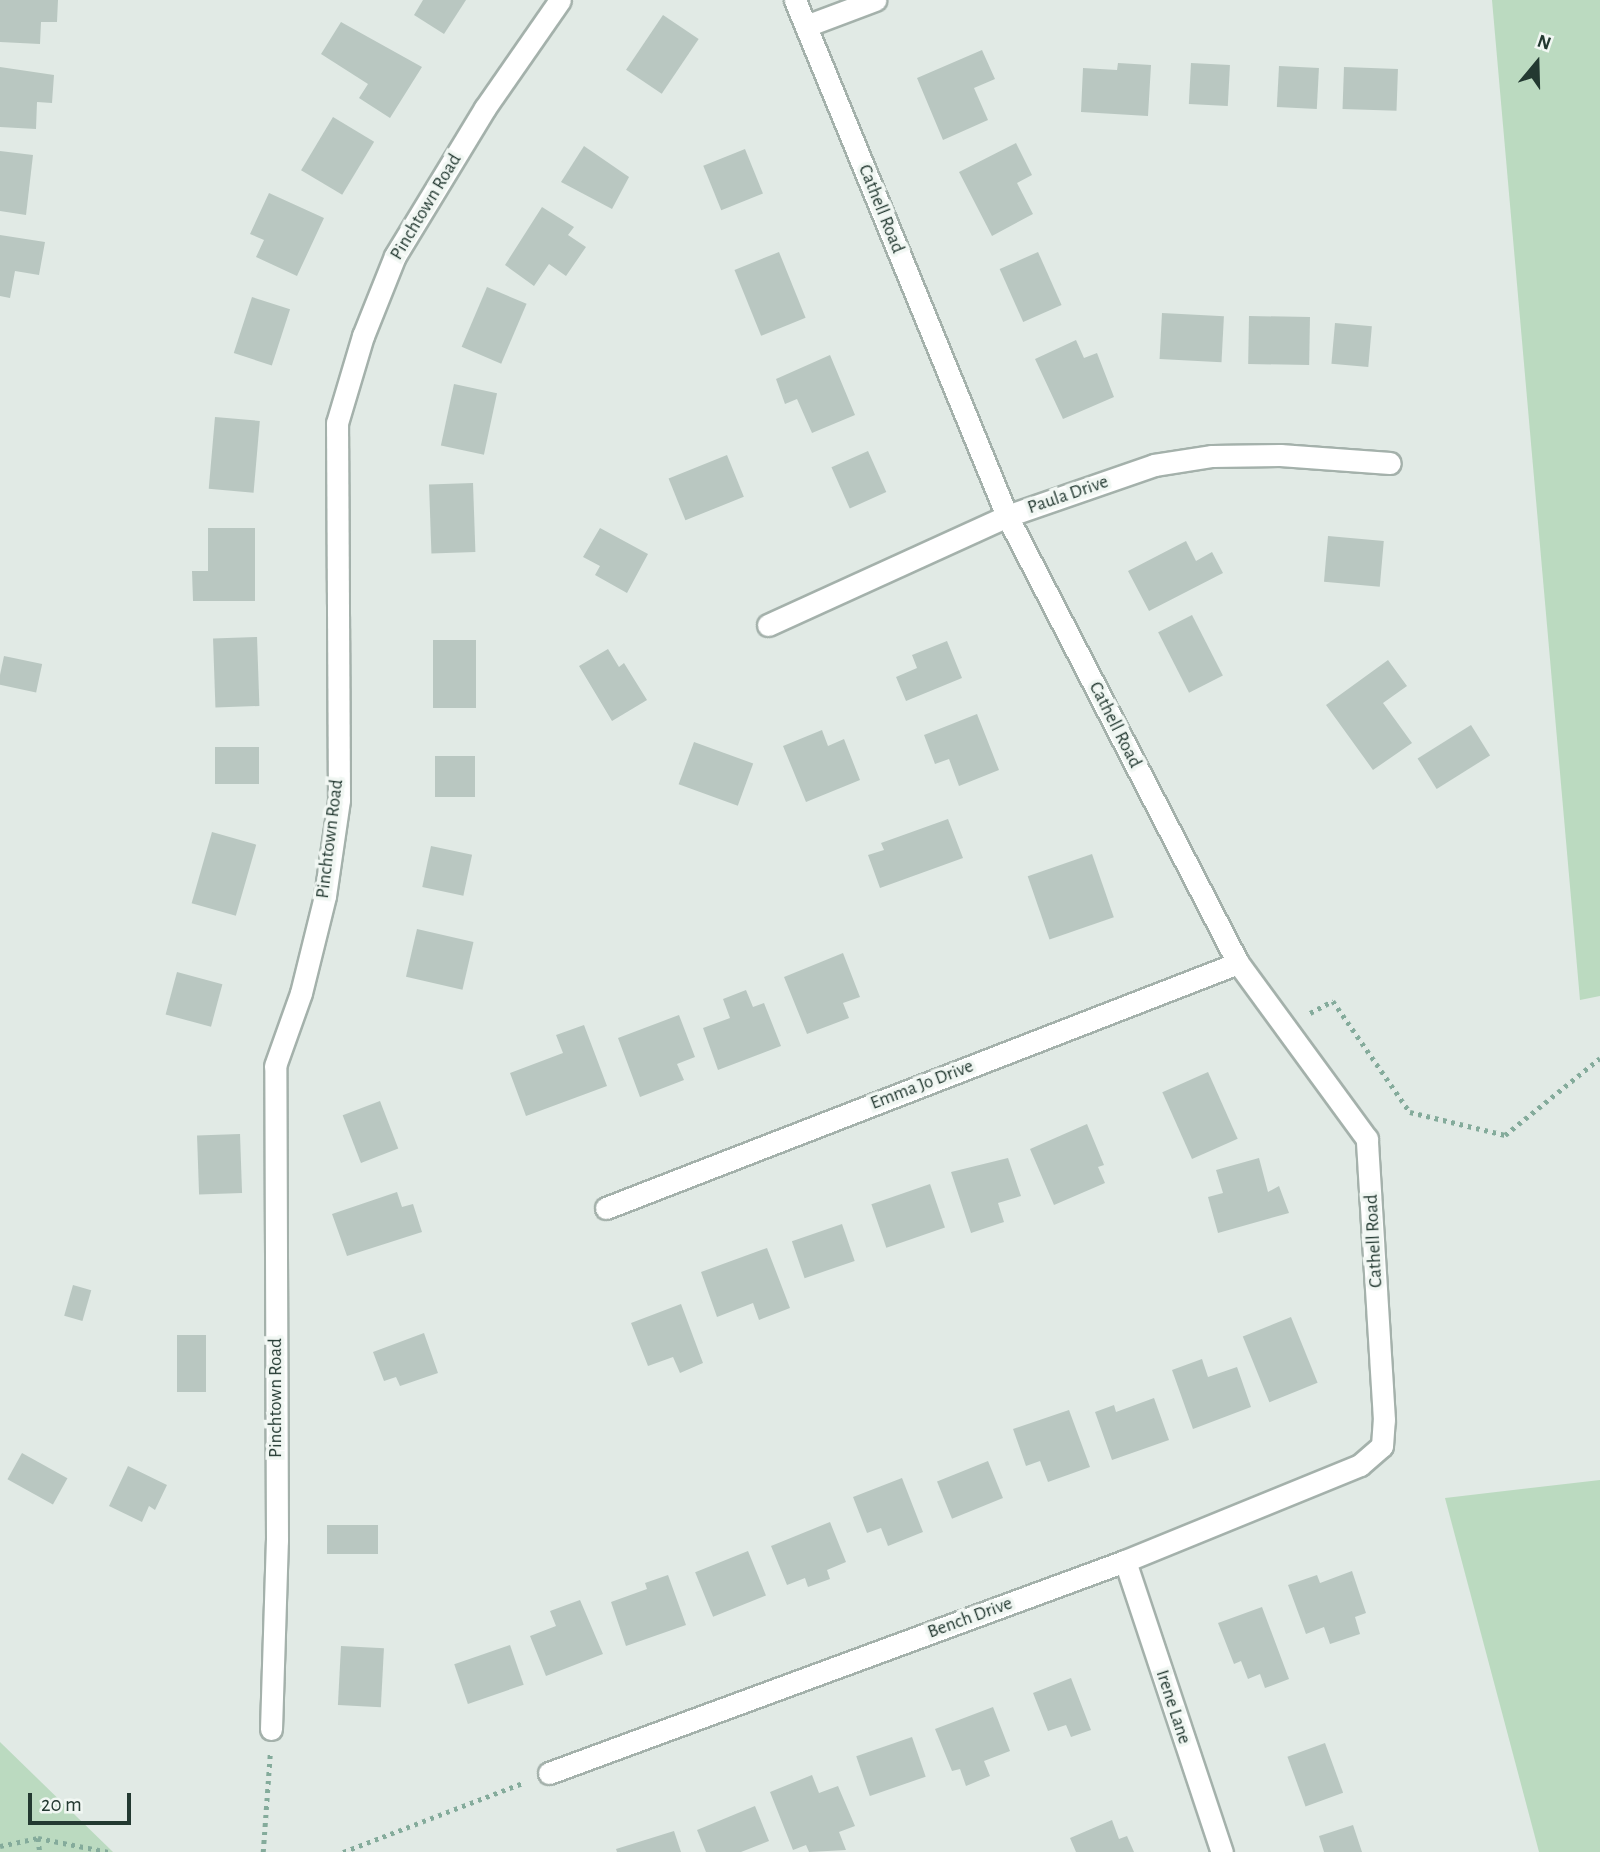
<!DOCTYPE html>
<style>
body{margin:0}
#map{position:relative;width:1600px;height:1852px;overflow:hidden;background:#e1eae5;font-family:"Alegreya Sans",sans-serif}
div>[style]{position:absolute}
.green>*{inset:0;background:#bbdac0}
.building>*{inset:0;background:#b9c7c1;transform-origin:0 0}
.path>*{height:4.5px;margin-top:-2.25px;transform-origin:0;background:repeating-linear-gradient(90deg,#84ab9b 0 3.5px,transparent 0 8.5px)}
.roads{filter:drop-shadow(2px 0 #a4b1ab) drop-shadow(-2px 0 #a4b1ab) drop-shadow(0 2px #a4b1ab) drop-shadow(0 -2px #a4b1ab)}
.street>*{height:21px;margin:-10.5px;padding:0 10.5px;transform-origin:10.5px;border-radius:10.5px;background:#fff}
span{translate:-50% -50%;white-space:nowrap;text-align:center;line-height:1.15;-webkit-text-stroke:7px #f1f7f3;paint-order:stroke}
.street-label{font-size:19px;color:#233931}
.north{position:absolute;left:1502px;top:28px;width:70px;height:70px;-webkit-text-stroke:5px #f1f7f3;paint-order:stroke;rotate:19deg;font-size:19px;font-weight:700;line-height:28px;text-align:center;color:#233931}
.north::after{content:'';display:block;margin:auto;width:24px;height:32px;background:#233931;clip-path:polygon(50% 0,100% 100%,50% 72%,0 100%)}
.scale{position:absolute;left:28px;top:1793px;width:103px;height:32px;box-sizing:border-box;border:4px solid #233931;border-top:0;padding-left:9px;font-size:21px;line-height:24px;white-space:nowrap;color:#233931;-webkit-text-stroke:5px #f1f7f3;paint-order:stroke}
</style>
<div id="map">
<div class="green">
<i style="clip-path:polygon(1492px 0,1600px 0,1600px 996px,1580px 1000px)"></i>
<i style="clip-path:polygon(1600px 1480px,1600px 1852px,1539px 1852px,1445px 1498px)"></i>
<i style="clip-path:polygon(0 1742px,113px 1852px,0 1852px)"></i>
</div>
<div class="building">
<i style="clip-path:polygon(0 0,58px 0,57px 22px,41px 22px,40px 44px,0 42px)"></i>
<i style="clip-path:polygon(423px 0,466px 0,444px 34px,414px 15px)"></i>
<i style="left:663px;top:15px;width:43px;height:66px;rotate:34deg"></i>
<i style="clip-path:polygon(341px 22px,422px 67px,390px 118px,359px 98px,368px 84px,321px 54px)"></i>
<i style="clip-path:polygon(982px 50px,995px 79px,974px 88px,988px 120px,943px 140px,917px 78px)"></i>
<i style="clip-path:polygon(1118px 63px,1151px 65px,1148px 116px,1081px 112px,1083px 68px,1117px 70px)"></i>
<i style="left:1191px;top:63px;width:39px;height:41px;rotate:3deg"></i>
<i style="left:1279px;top:66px;width:40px;height:41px;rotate:3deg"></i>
<i style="clip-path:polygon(0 67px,54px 75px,52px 103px,37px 102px,36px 129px,0 127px)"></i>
<i style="left:1344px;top:67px;width:54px;height:42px;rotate:2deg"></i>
<i style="left:333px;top:117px;width:48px;height:62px;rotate:31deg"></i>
<i style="clip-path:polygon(1016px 143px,1032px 175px,1017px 183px,1033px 214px,992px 236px,959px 172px)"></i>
<i style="clip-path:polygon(584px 146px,629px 177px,612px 209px,561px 182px)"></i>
<i style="left:745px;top:149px;width:48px;height:45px;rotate:68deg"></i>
<i style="clip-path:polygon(0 151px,33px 155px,26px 215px,0 211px)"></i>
<i style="clip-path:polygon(269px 193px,324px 218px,297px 276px,256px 257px,264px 240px,250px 234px)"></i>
<i style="clip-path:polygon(542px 207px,574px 227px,568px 235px,586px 247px,566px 276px,549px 264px,534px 286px,505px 265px)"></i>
<i style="clip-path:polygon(0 235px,45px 242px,39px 275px,15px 271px,10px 298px,0 296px)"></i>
<i style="left:779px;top:252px;width:71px;height:48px;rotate:68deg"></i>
<i style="left:1038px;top:252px;width:58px;height:42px;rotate:66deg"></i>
<i style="left:487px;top:287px;width:43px;height:65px;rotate:23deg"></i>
<i style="left:252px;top:297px;width:40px;height:59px;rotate:18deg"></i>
<i style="left:1162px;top:313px;width:62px;height:46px;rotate:3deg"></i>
<i style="left:1249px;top:316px;width:61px;height:48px;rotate:1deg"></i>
<i style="left:1335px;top:323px;width:37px;height:41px;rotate:5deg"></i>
<i style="clip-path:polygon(1076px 340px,1084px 358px,1097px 353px,1114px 397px,1063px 419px,1035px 359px)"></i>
<i style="clip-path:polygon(830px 355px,855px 415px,812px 433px,797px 399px,785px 404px,776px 379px)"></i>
<i style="left:454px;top:384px;width:44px;height:63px;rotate:12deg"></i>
<i style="left:215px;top:417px;width:45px;height:72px;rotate:5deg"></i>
<i style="left:868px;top:451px;width:45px;height:40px;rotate:66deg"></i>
<i style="left:727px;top:455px;width:45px;height:63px;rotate:68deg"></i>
<i style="left:473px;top:483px;width:69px;height:44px;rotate:88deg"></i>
<i style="clip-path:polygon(208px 528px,255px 528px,255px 601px,193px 601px,192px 571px,208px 571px)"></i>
<i style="clip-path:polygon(600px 528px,648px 554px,627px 593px,595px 575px,600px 566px,583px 557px)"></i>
<i style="left:1328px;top:536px;width:56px;height:46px;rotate:5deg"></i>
<i style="clip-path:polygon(1186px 541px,1196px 561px,1212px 552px,1223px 573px,1149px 611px,1128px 571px)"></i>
<i style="left:1192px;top:615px;width:68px;height:38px;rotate:63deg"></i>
<i style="left:257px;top:637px;width:69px;height:44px;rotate:88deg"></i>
<i style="left:433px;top:640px;width:43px;height:68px"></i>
<i style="clip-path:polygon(947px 641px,962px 678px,906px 701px,896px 677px,917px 668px,912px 655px)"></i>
<i style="clip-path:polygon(608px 649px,619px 667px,624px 663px,647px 700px,612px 721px,579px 666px)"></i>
<i style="left:4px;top:656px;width:39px;height:29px;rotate:12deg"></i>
<i style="clip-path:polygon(1388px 660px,1407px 686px,1383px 703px,1412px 743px,1373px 770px,1326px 705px)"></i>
<i style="clip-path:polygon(977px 714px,999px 770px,959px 786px,949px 759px,935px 764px,924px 735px)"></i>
<i style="left:1471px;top:725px;width:36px;height:63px;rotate:58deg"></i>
<i style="clip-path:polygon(822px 730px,828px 746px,844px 739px,860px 780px,806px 802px,783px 746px)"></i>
<i style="left:694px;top:742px;width:63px;height:45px;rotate:20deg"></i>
<i style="left:215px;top:747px;width:44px;height:37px"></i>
<i style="left:435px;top:756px;width:40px;height:41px"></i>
<i style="clip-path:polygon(948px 819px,963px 858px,880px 888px,868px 855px,884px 850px,881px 843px)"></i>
<i style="left:212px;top:832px;width:46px;height:74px;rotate:16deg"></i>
<i style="left:431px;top:846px;width:42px;height:42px;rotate:12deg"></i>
<i style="left:1092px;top:854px;width:67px;height:68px;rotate:71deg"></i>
<i style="left:417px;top:929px;width:58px;height:49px;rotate:13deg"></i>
<i style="clip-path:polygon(843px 953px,860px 997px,843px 1003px,849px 1018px,807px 1034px,784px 977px)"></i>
<i style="left:177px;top:972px;width:47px;height:44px;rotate:15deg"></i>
<i style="clip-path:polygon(746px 990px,753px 1007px,764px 1003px,781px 1046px,718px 1070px,703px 1028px,730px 1018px,723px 999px)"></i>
<i style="clip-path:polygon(679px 1015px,695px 1057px,677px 1064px,684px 1080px,640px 1097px,618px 1038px)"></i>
<i style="clip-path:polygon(584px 1025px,607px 1086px,526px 1116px,510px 1073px,563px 1053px,556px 1035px)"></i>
<i style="left:1208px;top:1072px;width:73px;height:50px;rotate:66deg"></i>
<i style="left:380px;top:1101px;width:51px;height:40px;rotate:69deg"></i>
<i style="clip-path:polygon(1087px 1124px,1104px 1165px,1098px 1167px,1105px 1183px,1054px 1205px,1030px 1149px)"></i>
<i style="left:240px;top:1134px;width:59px;height:43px;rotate:88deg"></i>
<i style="clip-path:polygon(1008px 1158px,1021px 1196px,998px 1203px,1004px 1222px,971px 1233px,951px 1172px)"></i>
<i style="clip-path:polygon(1259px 1158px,1268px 1192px,1279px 1186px,1289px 1213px,1218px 1233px,1208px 1197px,1223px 1193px,1216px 1170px)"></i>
<i style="left:930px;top:1184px;width:46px;height:62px;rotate:71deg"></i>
<i style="clip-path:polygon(397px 1192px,402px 1207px,413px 1204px,422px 1232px,347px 1256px,332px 1214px)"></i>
<i style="left:842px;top:1224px;width:39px;height:53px;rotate:71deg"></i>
<i style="clip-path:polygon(767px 1248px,790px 1308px,759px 1320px,753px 1303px,717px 1317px,701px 1272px)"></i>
<i style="left:73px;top:1285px;width:19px;height:32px;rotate:16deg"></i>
<i style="clip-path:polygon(681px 1304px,703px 1363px,680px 1373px,673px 1357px,648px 1366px,631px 1323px)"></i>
<i style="left:1291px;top:1317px;width:71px;height:52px;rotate:68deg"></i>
<i style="clip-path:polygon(424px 1333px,438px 1373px,400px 1386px,396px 1377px,384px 1381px,373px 1352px)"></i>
<i style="left:177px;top:1335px;width:29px;height:57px"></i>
<i style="clip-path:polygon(1202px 1359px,1208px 1377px,1237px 1367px,1251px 1407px,1193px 1429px,1172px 1370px)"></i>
<i style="clip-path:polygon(1154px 1398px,1169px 1440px,1112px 1460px,1095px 1412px,1114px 1405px,1116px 1412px)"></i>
<i style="clip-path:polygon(1069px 1410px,1090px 1467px,1048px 1482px,1040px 1461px,1026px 1466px,1013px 1429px)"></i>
<i style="left:22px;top:1453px;width:52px;height:30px;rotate:29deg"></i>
<i style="left:988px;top:1461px;width:40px;height:55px;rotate:68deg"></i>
<i style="clip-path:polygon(128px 1466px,167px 1485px,155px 1510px,149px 1506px,142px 1522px,109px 1506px)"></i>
<i style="clip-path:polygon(902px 1478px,923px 1532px,888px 1546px,881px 1528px,867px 1533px,853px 1497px)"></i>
<i style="clip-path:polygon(830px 1522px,846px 1562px,827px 1570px,830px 1579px,808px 1587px,805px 1578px,787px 1585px,771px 1546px)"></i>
<i style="left:378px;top:1525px;width:29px;height:51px;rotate:90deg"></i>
<i style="left:748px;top:1551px;width:48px;height:57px;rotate:68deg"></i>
<i style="clip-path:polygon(1352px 1571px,1366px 1613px,1355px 1617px,1360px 1634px,1330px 1644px,1324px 1627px,1306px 1634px,1288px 1585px,1317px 1575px,1320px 1583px)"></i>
<i style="clip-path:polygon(668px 1575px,686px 1625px,626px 1646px,611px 1602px,647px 1589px,645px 1583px)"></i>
<i style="clip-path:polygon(580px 1600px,603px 1654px,546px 1676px,530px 1636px,556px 1626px,550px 1611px)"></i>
<i style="clip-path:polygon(1262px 1607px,1289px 1679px,1265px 1688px,1260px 1674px,1248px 1679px,1241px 1661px,1234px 1664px,1218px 1623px)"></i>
<i style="left:510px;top:1645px;width:42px;height:59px;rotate:71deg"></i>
<i style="left:341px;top:1646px;width:43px;height:59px;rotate:3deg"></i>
<i style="clip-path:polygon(1071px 1678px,1091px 1730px,1071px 1737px,1066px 1725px,1048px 1731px,1033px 1693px)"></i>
<i style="clip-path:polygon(993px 1707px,1010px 1751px,984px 1761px,990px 1776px,966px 1786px,960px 1769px,952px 1771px,935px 1729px)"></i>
<i style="left:912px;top:1737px;width:42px;height:59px;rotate:71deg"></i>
<i style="left:1325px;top:1743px;width:53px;height:40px;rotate:70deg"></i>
<i style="clip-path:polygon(812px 1775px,819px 1793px,838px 1786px,855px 1826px,839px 1832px,846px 1850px,809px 1852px,806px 1845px,793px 1850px,770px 1792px)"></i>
<i style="clip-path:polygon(755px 1806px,769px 1841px,741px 1852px,706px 1852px,697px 1830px)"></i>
<i style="clip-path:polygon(1112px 1820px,1119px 1839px,1127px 1836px,1134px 1852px,1076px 1852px,1070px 1838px)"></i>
<i style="clip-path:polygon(1353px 1825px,1362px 1852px,1324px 1852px,1319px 1836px)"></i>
<i style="clip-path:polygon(674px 1831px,681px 1852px,617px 1852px,616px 1849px)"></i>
</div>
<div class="path">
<i style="left:1310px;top:1013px;width:26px;rotate:-28deg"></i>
<i style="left:1333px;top:1001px;width:135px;rotate:55.3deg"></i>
<i style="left:1410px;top:1112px;width:98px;rotate:13.6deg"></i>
<i style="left:1505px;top:1135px;width:122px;rotate:-39deg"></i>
<i style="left:38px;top:1838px;width:14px;rotate:82deg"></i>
<i style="left:0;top:1846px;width:39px;rotate:-12deg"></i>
<i style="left:38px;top:1838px;width:72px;rotate:11.2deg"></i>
<i style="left:263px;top:1852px;width:98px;rotate:-85.9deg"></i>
<i style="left:343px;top:1852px;width:195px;rotate:-21deg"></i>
</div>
<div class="roads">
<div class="street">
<i style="left:806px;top:26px;width:74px;rotate:-20.6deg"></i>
<i style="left:768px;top:625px;width:263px;rotate:-24.5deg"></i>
<i style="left:1007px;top:516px;width:156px;rotate:-19.1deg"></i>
<i style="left:1154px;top:465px;width:59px;rotate:-8.8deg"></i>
<i style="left:1212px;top:456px;width:68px;rotate:-0.8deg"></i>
<i style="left:1280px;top:455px;width:110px;rotate:4.2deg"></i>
<i style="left:606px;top:1208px;width:678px;rotate:-21.19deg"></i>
<i style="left:1125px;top:1561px;width:307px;rotate:71.6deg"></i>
<i style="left:271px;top:1729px;width:189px;rotate:-88.2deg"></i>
<i style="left:277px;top:1540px;width:474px;rotate:-90.2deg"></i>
<i style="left:275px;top:1066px;width:77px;rotate:-70.4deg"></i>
<i style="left:301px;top:993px;width:100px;rotate:-76.1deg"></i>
<i style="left:325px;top:896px;width:97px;rotate:-81.7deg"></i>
<i style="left:339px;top:800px;width:377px;rotate:-90.3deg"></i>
<i style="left:337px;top:423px;width:91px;rotate:-73.4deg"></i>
<i style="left:363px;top:336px;width:86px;rotate:-68.2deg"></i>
<i style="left:395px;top:256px;width:173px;rotate:-58.7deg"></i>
<i style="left:485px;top:108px;width:131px;rotate:-55.2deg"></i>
<i style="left:549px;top:1773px;width:614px;rotate:-20.21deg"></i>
<i style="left:1125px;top:1561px;width:254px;rotate:-22.2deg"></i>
<i style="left:1360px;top:1465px;width:29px;rotate:-41deg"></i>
<i style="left:1382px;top:1446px;width:26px;rotate:-86deg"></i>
<i style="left:1384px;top:1420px;width:282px;rotate:-93.5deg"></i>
<i style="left:1367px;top:1139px;width:218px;rotate:-126.2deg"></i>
<i style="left:1238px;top:963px;width:503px;rotate:-117.33deg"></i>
<i style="left:1007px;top:516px;width:558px;rotate:-112.34deg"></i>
</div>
</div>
<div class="street-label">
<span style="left:426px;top:207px;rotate:-59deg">Pinchtown Road</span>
<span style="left:881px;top:209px;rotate:68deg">Cathell Road</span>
<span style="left:1068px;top:495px;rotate:-19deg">Paula Drive</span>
<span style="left:1115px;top:725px;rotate:63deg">Cathell Road</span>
<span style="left:330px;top:839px;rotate:-83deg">Pinchtown Road</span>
<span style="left:922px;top:1085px;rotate:-21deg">Emma Jo Drive</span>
<span style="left:1374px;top:1241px;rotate:-93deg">Cathell Road</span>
<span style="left:276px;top:1398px;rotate:-90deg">Pinchtown Road</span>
<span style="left:970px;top:1618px;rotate:-20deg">Bench Drive</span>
<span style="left:1173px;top:1707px;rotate:72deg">Irene Lane</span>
</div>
<div class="north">N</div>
<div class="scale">20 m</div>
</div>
